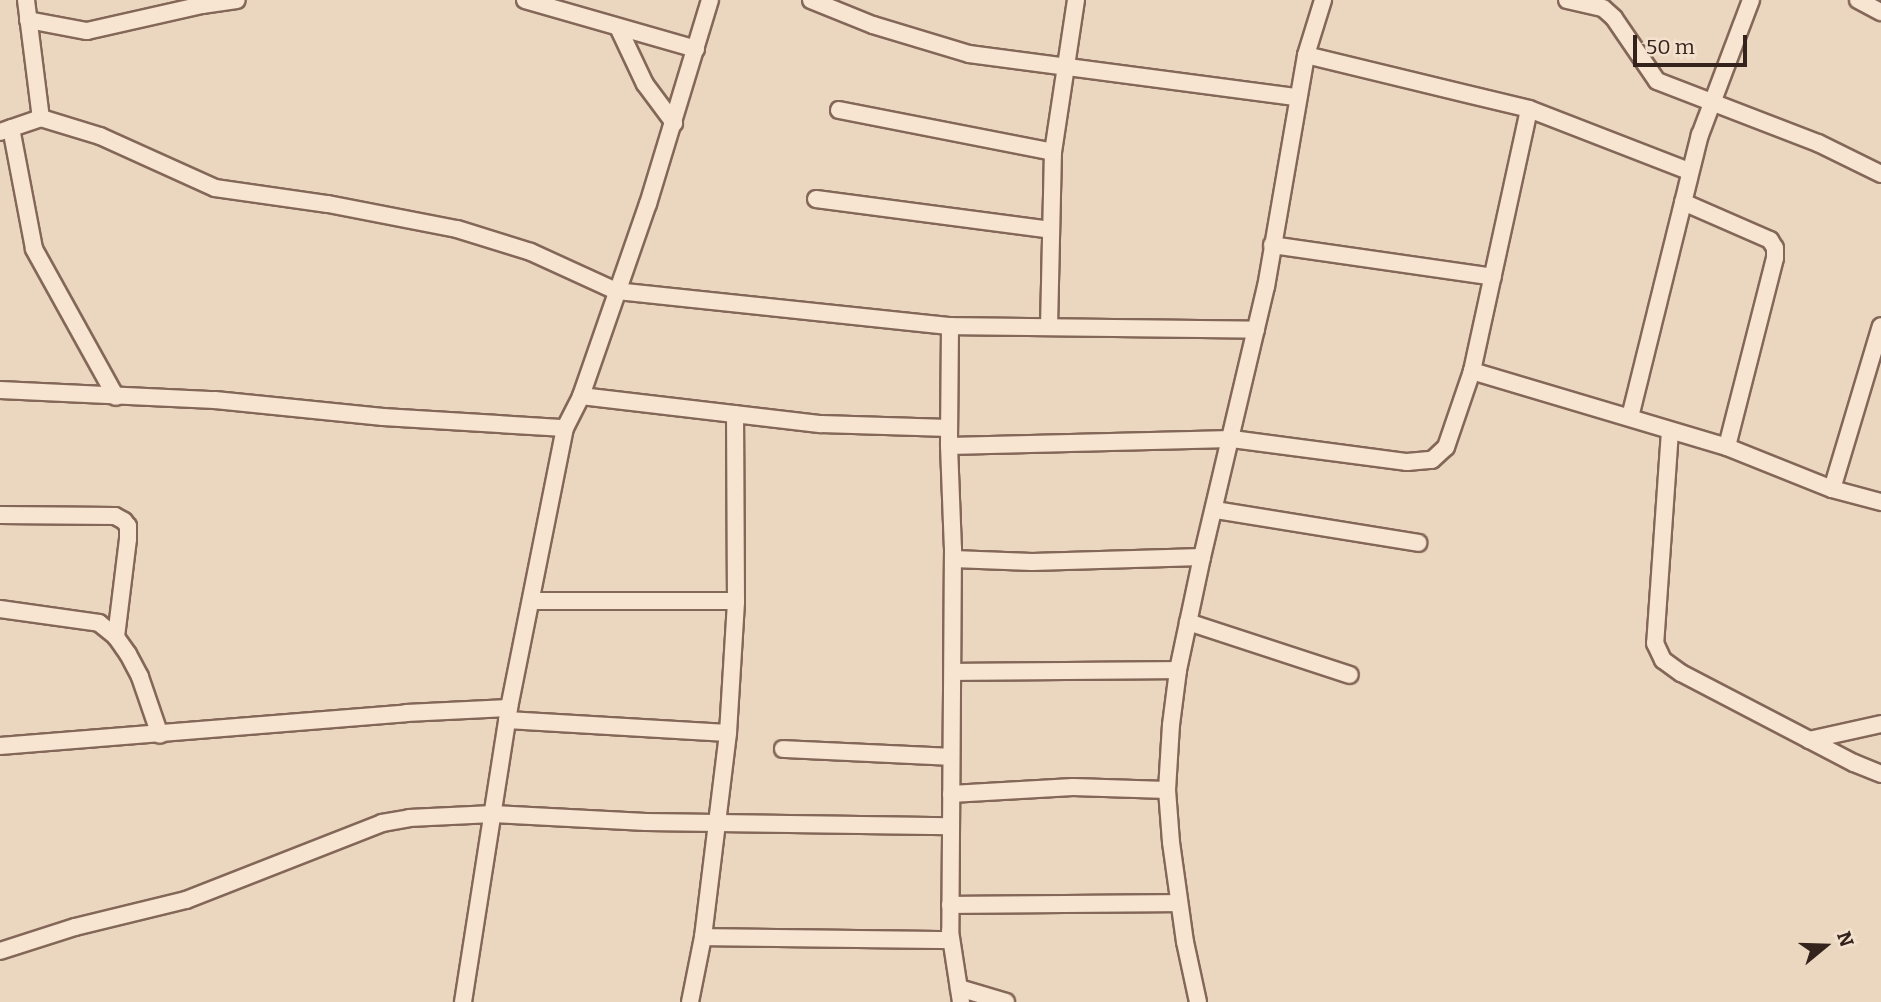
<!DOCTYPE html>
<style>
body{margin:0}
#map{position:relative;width:1881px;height:1002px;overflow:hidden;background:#ebd6bf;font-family:Bitter,serif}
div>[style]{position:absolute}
.roads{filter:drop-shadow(2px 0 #836758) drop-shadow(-2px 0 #836758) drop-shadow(0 2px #836758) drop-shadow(0 -2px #836758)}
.street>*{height:16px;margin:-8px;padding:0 8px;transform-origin:8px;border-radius:8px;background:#f7e4d1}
span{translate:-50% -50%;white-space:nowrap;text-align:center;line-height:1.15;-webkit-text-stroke:7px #f3e1ce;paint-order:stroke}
.north{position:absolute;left:1790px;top:911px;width:70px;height:70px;-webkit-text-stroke:5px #f3e1ce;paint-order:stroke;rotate:71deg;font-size:19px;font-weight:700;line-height:28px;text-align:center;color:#33231c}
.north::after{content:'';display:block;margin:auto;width:24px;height:32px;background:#33231c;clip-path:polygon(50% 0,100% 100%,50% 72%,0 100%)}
.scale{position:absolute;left:1633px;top:35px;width:114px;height:32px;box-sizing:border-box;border:4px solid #33231c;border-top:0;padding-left:9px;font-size:21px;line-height:24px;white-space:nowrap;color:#33231c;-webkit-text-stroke:5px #f3e1ce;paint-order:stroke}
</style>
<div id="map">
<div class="roads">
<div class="street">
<i style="left:26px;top:0;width:119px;rotate:82.8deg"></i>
<i style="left:525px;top:0;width:178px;rotate:16deg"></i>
<i style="left:811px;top:0;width:67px;rotate:22deg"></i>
<i style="left:873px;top:25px;width:100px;rotate:16.8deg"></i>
<i style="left:969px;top:54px;width:331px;rotate:7.5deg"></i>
<i style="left:1567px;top:0;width:37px;rotate:13deg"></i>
<i style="left:1603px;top:8px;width:15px;rotate:42deg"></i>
<i style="left:1614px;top:18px;width:76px;rotate:55.7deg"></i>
<i style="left:1657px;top:81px;width:173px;rotate:21.1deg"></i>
<i style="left:1818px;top:143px;width:70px;rotate:26.2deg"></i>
<i style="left:1858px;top:0;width:26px;rotate:28deg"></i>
<i style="left:28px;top:20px;width:60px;rotate:10.6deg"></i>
<i style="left:87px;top:31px;width:118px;rotate:-12.7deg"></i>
<i style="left:202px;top:5px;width:35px;rotate:-8deg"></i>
<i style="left:618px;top:27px;width:63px;rotate:64.7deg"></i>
<i style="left:645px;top:84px;width:49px;rotate:53.4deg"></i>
<i style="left:1306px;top:55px;width:229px;rotate:13.6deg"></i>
<i style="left:1529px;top:109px;width:172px;rotate:21.2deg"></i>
<i style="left:839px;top:110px;width:218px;rotate:11.1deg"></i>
<i style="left:11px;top:128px;width:123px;rotate:79.2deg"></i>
<i style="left:34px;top:249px;width:169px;rotate:61deg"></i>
<i style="left:0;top:132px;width:43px;rotate:-18.9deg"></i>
<i style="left:41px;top:118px;width:62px;rotate:17deg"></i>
<i style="left:100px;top:136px;width:126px;rotate:24.3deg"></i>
<i style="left:215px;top:188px;width:114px;rotate:8.1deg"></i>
<i style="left:328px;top:204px;width:131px;rotate:11deg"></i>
<i style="left:457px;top:229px;width:77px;rotate:17.3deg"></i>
<i style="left:531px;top:252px;width:94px;rotate:24.6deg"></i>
<i style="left:616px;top:291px;width:336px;rotate:6deg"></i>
<i style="left:950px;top:326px;width:306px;rotate:0.7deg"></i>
<i style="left:816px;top:199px;width:237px;rotate:7.5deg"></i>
<i style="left:1683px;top:202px;width:95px;rotate:23.6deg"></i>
<i style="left:1770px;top:240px;width:9px;rotate:58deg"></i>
<i style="left:1775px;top:248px;width:10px;rotate:90deg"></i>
<i style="left:1775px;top:258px;width:195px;rotate:104.3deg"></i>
<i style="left:1272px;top:245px;width:223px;rotate:8.2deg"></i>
<i style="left:950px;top:326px;width:120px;rotate:90.5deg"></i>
<i style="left:949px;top:446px;width:102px;rotate:87.8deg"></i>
<i style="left:953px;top:548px;width:383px;rotate:90.4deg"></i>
<i style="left:950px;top:931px;width:72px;rotate:81.2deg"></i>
<i style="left:1049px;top:327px;width:175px;rotate:-88.7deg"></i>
<i style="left:1053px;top:152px;width:154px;rotate:-81.4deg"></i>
<i style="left:1472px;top:371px;width:266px;rotate:16.6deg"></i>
<i style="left:1727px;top:447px;width:113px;rotate:21.8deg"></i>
<i style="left:1832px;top:489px;width:51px;rotate:14.9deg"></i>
<i style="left:0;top:390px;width:215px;rotate:2.7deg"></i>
<i style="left:215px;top:400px;width:169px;rotate:5.8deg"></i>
<i style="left:383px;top:417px;width:182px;rotate:3.5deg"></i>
<i style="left:581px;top:396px;width:242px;rotate:6.7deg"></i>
<i style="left:821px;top:424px;width:128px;rotate:1.8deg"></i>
<i style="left:1630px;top:417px;width:291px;rotate:-76.1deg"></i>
<i style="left:1700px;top:135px;width:144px;rotate:-69.3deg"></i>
<i style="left:1670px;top:431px;width:213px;rotate:94deg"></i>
<i style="left:1655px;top:643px;width:19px;rotate:65deg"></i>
<i style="left:1663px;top:660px;width:22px;rotate:36deg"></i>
<i style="left:1681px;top:673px;width:195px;rotate:27.5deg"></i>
<i style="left:1854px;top:763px;width:29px;rotate:22deg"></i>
<i style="left:949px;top:446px;width:283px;rotate:-1.4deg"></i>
<i style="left:1232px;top:439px;width:177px;rotate:7.5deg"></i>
<i style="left:1407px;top:462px;width:25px;rotate:-5deg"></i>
<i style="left:1432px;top:460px;width:19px;rotate:-43deg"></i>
<i style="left:1446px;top:447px;width:80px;rotate:-71.1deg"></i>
<i style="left:1472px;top:371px;width:268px;rotate:-77.7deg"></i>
<i style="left:1832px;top:489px;width:170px;rotate:-73.3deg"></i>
<i style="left:1215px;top:510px;width:206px;rotate:9.2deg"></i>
<i style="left:0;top:515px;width:115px;rotate:0.5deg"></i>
<i style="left:115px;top:516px;width:10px;rotate:29deg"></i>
<i style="left:124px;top:521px;width:6px;rotate:51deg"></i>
<i style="left:128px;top:526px;width:13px;rotate:90deg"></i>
<i style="left:128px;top:539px;width:99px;rotate:97deg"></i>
<i style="left:953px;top:559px;width:79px;rotate:2.2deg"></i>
<i style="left:1032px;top:562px;width:170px;rotate:-1.7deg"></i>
<i style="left:533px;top:601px;width:203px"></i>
<i style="left:0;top:609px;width:100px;rotate:8deg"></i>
<i style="left:99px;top:623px;width:22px;rotate:39deg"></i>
<i style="left:116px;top:637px;width:21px;rotate:55deg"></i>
<i style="left:128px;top:654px;width:26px;rotate:62deg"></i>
<i style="left:140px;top:677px;width:61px;rotate:71deg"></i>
<i style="left:1188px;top:622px;width:170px;rotate:18.1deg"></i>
<i style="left:953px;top:672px;width:225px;rotate:-0.5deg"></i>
<i style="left:507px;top:720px;width:221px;rotate:3.4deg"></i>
<i style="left:1809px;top:740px;width:74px;rotate:-12.5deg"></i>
<i style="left:0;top:746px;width:407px;rotate:-4.6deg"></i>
<i style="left:406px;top:713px;width:103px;rotate:-2.8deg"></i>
<i style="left:783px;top:749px;width:168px;rotate:2.7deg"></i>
<i style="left:951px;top:794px;width:122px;rotate:-3.3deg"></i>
<i style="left:1073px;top:787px;width:94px;rotate:1.8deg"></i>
<i style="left:950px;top:905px;width:229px;rotate:-0.5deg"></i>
<i style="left:703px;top:937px;width:248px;rotate:0.7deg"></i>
<i style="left:0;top:951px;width:79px;rotate:-17.7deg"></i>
<i style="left:75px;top:927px;width:114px;rotate:-13.7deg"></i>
<i style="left:186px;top:900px;width:211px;rotate:-21.4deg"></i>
<i style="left:382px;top:823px;width:27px;rotate:-10deg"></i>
<i style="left:409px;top:818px;width:84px;rotate:-2.7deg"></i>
<i style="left:493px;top:814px;width:153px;rotate:3deg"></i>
<i style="left:646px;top:822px;width:304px;rotate:0.8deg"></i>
<i style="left:959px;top:988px;width:49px;rotate:16.6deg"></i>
<i style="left:463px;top:1002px;width:298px;rotate:-81.1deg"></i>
<i style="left:509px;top:708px;width:286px;rotate:-78.7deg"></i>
<i style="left:565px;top:428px;width:36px;rotate:-63deg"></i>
<i style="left:581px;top:396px;width:203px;rotate:-70.8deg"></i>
<i style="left:648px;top:204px;width:213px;rotate:-73.1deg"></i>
<i style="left:690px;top:1002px;width:66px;rotate:-78.7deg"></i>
<i style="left:703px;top:937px;width:206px;rotate:-83deg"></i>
<i style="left:728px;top:733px;width:132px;rotate:-86.5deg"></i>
<i style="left:736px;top:601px;width:187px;rotate:-90.3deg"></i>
<i style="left:1198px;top:1002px;width:61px;rotate:-102.2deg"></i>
<i style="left:1185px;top:942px;width:101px;rotate:-98deg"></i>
<i style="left:1171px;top:842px;width:52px;rotate:-94.4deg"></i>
<i style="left:1167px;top:790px;width:65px;rotate:-86.5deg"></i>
<i style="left:1171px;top:725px;width:55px;rotate:-82.7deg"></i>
<i style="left:1178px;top:670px;width:116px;rotate:-78deg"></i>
<i style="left:1202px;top:557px;width:277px;rotate:-76.7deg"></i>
<i style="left:1266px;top:287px;width:235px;rotate:-80.2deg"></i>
<i style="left:1306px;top:55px;width:58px;rotate:-72.8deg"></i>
</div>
</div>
<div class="north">N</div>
<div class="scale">50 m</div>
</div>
